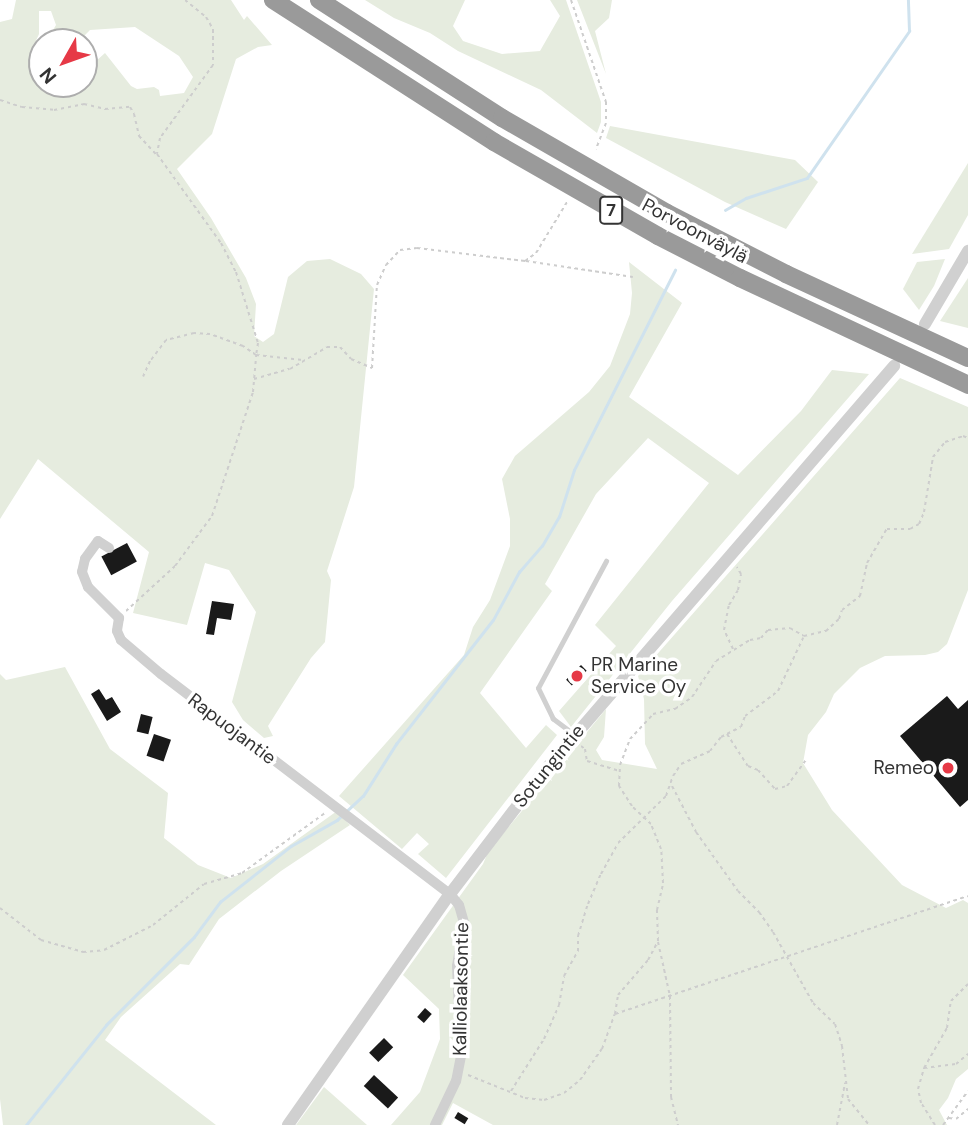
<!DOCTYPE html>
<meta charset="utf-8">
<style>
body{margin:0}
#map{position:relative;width:968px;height:1125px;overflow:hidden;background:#fff;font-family:"DM Sans",sans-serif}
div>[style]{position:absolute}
.green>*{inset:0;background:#e6ecdf}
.stream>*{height:2.5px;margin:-1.25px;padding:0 1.25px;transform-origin:1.25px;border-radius:1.25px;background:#cfe2ee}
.building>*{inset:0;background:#1a1a1a;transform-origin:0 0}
.path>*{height:2px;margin-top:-1px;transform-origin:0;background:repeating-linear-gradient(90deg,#cdcdcd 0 3.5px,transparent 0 7px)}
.service>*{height:4.5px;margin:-2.25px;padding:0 2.25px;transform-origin:2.25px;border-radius:2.25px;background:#d0d0d0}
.minor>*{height:10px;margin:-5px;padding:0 5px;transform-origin:5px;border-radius:5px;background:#d0d0d0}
.tertiary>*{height:12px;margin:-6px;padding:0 6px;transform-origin:6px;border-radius:6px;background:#d0d0d0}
.motorway>*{height:18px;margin:-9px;padding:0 9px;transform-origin:9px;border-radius:9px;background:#9a9a9a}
.dots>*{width:19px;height:19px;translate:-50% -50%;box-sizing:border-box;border:4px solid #fff;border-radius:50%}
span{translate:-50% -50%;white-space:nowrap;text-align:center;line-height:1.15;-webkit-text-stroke:7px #fff;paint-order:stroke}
.shield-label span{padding:2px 5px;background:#fff;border:2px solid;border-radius:5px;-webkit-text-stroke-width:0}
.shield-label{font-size:18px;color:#333;font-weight:700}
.street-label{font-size:19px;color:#333}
.poi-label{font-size:19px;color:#333}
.left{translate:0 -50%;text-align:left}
.right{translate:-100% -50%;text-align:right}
.north{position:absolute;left:28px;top:28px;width:70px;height:70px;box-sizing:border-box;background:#fff;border:2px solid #adadad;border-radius:50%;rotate:230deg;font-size:19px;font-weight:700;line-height:28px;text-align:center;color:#333}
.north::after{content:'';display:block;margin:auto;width:24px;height:32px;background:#e63946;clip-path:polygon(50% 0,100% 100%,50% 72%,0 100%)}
</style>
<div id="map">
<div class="green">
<i style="clip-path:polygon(evenodd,16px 0,231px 0,244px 20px,247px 16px,272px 45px,258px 47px,236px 59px,212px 134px,177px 169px,211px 218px,246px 278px,256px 304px,254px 336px,263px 342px,274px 334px,288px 277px,307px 261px,330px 259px,361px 274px,374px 289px,354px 487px,327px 571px,331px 580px,325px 642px,311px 658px,268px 726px,273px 736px,264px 738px,243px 720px,232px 702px,256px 612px,229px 570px,205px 563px,187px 625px,133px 613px,149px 552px,38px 459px,0 519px,0 22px,12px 19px,16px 0,39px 11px,51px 11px,56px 25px,46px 42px,78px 42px,90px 30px,135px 27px,179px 56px,193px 77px,184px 93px,160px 96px,159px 90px,154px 87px,137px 89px,131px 86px,105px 53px,84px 72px,84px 84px,42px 84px,42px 49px,35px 51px,34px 45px,39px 34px,39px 11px)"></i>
<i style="clip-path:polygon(365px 0,465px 0,453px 26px,463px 41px,502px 54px,540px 51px,560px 16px,550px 0,566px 0,601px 102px,601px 122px,597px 133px,541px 90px,458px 51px,430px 33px,394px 18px)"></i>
<i style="clip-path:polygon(577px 0,612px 0,609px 18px,595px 31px,606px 74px)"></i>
<i style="clip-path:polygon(610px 126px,795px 160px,818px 182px,786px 229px,725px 202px,606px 138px)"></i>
<i style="clip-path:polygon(968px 163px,968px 215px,949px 249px,912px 254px)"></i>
<i style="clip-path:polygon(945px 259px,934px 286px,919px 310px,903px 289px,917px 262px)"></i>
<i style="clip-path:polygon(629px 262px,682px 303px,629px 397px,738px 475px,801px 411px,832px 370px,869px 374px,672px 601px,571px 727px,559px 711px,616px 646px,595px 625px,709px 483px,648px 438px,596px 494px,545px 584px,552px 591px,480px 693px,526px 748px,546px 725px,557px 735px,446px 878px,418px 854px,429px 844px,417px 833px,402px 849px,339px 796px,464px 655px,473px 627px,490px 600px,510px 546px,510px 519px,502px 479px,515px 456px,589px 392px,610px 366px,630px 314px,632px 293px)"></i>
<i style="clip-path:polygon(968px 278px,968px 328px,940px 321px)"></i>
<i style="clip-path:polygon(900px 378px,968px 407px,968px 590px,947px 644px,938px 652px,925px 655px,885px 656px,860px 668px,834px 694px,826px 712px,808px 735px,803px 763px,832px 810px,902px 885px,946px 908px,963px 900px,968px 903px,968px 1069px,956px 1079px,948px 1098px,939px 1110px,947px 1125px,493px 1125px,453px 1103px,442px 1125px,391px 1125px,420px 1092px,440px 1039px,439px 1009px,403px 975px,483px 864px,488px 852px,606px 709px,604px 737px,596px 750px,602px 760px,657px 769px,645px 744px,644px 699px,638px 676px)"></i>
<i style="clip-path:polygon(65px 667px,110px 749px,168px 793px,164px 838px,198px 865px,231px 878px,263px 864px,337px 811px,350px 825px,281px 871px,219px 919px,189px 965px,180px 964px,121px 1017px,105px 1040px,216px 1125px,3px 1125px,0 1099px,0 674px,6px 680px)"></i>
<i style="clip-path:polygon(324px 1087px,367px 1125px,296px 1125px)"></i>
</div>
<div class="stream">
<i style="left:725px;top:210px;width:24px;rotate:-30deg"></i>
<i style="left:746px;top:198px;width:64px;rotate:-18.2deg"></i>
<i style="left:807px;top:178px;width:179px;rotate:-55.2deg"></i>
<i style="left:909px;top:31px;width:31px;rotate:-92deg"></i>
<i style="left:26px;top:1125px;width:128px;rotate:-51.3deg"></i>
<i style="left:106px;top:1025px;width:124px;rotate:-45deg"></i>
<i style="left:194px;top:937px;width:44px;rotate:-53.4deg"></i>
<i style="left:220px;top:902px;width:90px;rotate:-38.3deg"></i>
<i style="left:291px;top:846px;width:53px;rotate:-29.5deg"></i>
<i style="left:337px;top:820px;width:35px;rotate:-43deg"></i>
<i style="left:363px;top:796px;width:62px;rotate:-57.6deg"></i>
<i style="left:396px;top:744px;width:157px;rotate:-52deg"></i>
<i style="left:493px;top:620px;width:55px;rotate:-61.6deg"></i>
<i style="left:519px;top:572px;width:35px;rotate:-49deg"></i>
<i style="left:542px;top:546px;width:34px;rotate:-60deg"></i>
<i style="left:559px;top:517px;width:49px;rotate:-72.3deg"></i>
<i style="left:574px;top:470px;width:224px;rotate:-63.2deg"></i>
</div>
<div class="building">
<i style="left:127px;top:543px;width:21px;height:29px;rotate:62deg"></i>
<i style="clip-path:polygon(212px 601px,234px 604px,231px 620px,217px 618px,214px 635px,206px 634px)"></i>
<i style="left:581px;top:665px;width:8px;height:21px;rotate:45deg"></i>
<i style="clip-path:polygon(99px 689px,106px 700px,112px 697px,121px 712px,107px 721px,91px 694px)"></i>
<i style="clip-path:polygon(947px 696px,958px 709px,968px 700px,968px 800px,960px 807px,900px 736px)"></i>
<i style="left:141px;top:714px;width:12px;height:18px;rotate:14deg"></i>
<i style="left:154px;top:734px;width:18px;height:23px;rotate:19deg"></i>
<i style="left:425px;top:1008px;width:9px;height:12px;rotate:41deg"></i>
<i style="left:384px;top:1038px;width:13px;height:21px;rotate:45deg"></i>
<i style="left:374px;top:1075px;width:33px;height:15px;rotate:43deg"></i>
<i style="left:458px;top:1112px;width:12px;height:7px;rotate:31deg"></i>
</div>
<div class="path">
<i style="left:185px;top:0;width:27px;rotate:39deg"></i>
<i style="left:206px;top:17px;width:14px;rotate:60deg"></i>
<i style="left:213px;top:29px;width:36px;rotate:90deg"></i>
<i style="left:213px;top:65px;width:90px;rotate:126deg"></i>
<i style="left:160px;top:138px;width:16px;rotate:101deg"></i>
<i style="left:157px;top:154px;width:110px;rotate:54.3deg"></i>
<i style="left:221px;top:243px;width:33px;rotate:63deg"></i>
<i style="left:236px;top:272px;width:74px;rotate:72.8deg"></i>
<i style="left:258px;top:343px;width:12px;rotate:99deg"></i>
<i style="left:256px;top:355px;width:47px;rotate:6.1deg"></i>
<i style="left:571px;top:0;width:108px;rotate:71.1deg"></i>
<i style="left:606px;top:102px;width:21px;rotate:90deg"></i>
<i style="left:606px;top:123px;width:28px;rotate:111deg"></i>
<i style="left:0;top:100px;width:23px;rotate:18deg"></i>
<i style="left:22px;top:107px;width:32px;rotate:5deg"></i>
<i style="left:54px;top:110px;width:31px;rotate:-11deg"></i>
<i style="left:84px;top:104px;width:22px;rotate:13deg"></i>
<i style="left:105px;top:109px;width:25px;rotate:-5deg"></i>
<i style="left:130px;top:107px;width:8px;rotate:60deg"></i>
<i style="left:134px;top:114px;width:23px;rotate:77deg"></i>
<i style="left:139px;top:136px;width:25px;rotate:47deg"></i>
<i style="left:526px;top:261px;width:108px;rotate:8.5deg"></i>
<i style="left:254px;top:379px;width:37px;rotate:-16deg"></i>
<i style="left:290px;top:369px;width:43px;rotate:-30.7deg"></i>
<i style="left:327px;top:347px;width:13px"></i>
<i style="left:340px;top:347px;width:16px;rotate:47deg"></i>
<i style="left:351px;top:359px;width:23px;rotate:23deg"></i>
<i style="left:372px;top:368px;width:83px;rotate:-86.6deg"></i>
<i style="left:377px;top:285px;width:22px;rotate:-66deg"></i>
<i style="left:386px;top:265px;width:21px;rotate:-47deg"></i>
<i style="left:400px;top:250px;width:17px;rotate:-7deg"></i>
<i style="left:417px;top:248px;width:109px;rotate:6.9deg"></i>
<i style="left:525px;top:261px;width:14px;rotate:-36deg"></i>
<i style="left:536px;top:253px;width:60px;rotate:-58.7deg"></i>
<i style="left:126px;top:611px;width:67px;rotate:-42.6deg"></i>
<i style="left:175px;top:566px;width:62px;rotate:-53.5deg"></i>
<i style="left:212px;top:516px;width:131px;rotate:-71.7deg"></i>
<i style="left:253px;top:392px;width:37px;rotate:-85deg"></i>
<i style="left:256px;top:355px;width:16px;rotate:-145deg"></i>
<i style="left:243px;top:346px;width:35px;rotate:-160deg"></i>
<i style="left:210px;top:334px;width:16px;rotate:-176deg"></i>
<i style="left:194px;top:333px;width:29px;rotate:166deg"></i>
<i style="left:166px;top:340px;width:26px;rotate:127deg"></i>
<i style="left:150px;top:361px;width:17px;rotate:114deg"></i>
<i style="left:733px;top:649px;width:21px;rotate:-115deg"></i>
<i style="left:724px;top:630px;width:25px;rotate:-79deg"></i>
<i style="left:729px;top:605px;width:17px;rotate:-59deg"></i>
<i style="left:738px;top:590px;width:16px;rotate:-79deg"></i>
<i style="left:741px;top:574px;width:8px;rotate:-120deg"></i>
<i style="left:727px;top:734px;width:38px;rotate:57deg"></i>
<i style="left:748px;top:766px;width:11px;rotate:22deg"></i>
<i style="left:758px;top:770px;width:25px;rotate:48deg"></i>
<i style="left:775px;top:789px;width:12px;rotate:-14deg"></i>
<i style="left:787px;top:786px;width:34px;rotate:-54deg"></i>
<i style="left:581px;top:746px;width:5px;rotate:37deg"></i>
<i style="left:585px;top:749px;width:12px;rotate:81deg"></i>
<i style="left:587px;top:761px;width:34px;rotate:17deg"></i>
<i style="left:672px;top:786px;width:52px;rotate:62.4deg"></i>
<i style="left:696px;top:832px;width:72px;rotate:54.6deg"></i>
<i style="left:738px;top:891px;width:30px;rotate:45deg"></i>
<i style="left:759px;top:912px;width:24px;rotate:55deg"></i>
<i style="left:773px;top:932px;width:81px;rotate:60.6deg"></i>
<i style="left:813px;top:1003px;width:30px;rotate:44deg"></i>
<i style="left:835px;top:1024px;width:23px;rotate:72deg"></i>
<i style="left:842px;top:1046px;width:53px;rotate:83.5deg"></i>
<i style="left:848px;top:1099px;width:33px;rotate:51deg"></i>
<i style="left:0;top:908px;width:52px;rotate:38deg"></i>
<i style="left:41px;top:940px;width:44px;rotate:15.9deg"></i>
<i style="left:83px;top:952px;width:21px;rotate:-5deg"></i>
<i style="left:104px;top:950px;width:55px;rotate:-27deg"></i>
<i style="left:153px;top:925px;width:65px;rotate:-38.8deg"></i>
<i style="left:204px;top:884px;width:40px;rotate:-16deg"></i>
<i style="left:242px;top:873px;width:102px;rotate:-35.9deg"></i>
<i style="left:658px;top:942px;width:55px;rotate:77.5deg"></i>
<i style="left:670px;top:996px;width:101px;rotate:89.4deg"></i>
<i style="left:671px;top:1097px;width:29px;rotate:76deg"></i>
<i style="left:615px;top:1014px;width:19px;rotate:-81deg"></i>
<i style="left:618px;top:995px;width:46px;rotate:-49.4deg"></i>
<i style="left:648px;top:960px;width:21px;rotate:-62deg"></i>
<i style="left:658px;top:941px;width:31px;rotate:-92deg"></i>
<i style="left:657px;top:910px;width:28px;rotate:-77deg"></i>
<i style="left:663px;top:883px;width:34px;rotate:-93deg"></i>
<i style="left:661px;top:849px;width:27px;rotate:-112deg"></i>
<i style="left:651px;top:824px;width:26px;rotate:-137deg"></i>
<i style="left:632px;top:806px;width:24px;rotate:-123deg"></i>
<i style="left:619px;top:786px;width:21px;rotate:-87deg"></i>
<i style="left:620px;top:765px;width:28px;rotate:-69deg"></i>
<i style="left:630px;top:739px;width:34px;rotate:-47deg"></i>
<i style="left:653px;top:714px;width:23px;rotate:-13deg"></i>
<i style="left:675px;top:709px;width:21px;rotate:-35deg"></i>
<i style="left:692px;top:697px;width:43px;rotate:-56.3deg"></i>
<i style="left:716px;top:661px;width:40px;rotate:-32deg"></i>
<i style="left:750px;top:640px;width:11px;rotate:-10deg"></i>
<i style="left:761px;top:638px;width:11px;rotate:-49deg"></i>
<i style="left:768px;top:630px;width:22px;rotate:-5deg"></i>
<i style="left:790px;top:628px;width:16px;rotate:30deg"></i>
<i style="left:804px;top:636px;width:23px;rotate:-13deg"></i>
<i style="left:826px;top:631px;width:18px;rotate:-43deg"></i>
<i style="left:839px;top:619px;width:9px;rotate:-72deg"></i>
<i style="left:842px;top:610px;width:23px;rotate:-38deg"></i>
<i style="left:860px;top:596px;width:34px;rotate:-78deg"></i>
<i style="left:867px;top:563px;width:39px;rotate:-60deg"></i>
<i style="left:887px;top:529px;width:23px"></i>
<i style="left:910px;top:529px;width:10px;rotate:-29deg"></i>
<i style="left:919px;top:524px;width:13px;rotate:-67deg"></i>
<i style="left:924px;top:512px;width:56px;rotate:-80.7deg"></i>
<i style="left:933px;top:457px;width:19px;rotate:-51deg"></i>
<i style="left:945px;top:442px;width:19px;rotate:-18deg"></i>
<i style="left:963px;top:436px;width:5px;rotate:22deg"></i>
<i style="left:924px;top:1068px;width:32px;rotate:-7deg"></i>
<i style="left:956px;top:1064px;width:16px;rotate:-40deg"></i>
<i style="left:468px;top:1075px;width:61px;rotate:22deg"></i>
<i style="left:525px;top:1098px;width:19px;rotate:6deg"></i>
<i style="left:544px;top:1100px;width:21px;rotate:-19deg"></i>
<i style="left:564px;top:1093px;width:21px;rotate:-39deg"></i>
<i style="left:580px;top:1080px;width:38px;rotate:-55deg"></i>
<i style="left:602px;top:1049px;width:37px;rotate:-70deg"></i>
<i style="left:615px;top:1014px;width:372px;rotate:-18.5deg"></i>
<i style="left:511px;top:1091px;width:62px;rotate:-57.6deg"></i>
<i style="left:544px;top:1039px;width:37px;rotate:-66deg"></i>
<i style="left:559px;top:1005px;width:29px;rotate:-80deg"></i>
<i style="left:564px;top:976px;width:29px;rotate:-61deg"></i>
<i style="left:578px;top:951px;width:15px;rotate:-90deg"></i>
<i style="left:578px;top:936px;width:34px;rotate:-73deg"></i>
<i style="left:588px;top:904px;width:33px;rotate:-67deg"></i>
<i style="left:601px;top:874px;width:35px;rotate:-61deg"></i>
<i style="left:618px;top:843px;width:67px;rotate:-44.4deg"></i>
<i style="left:666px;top:796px;width:21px;rotate:-71deg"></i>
<i style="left:673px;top:776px;width:14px;rotate:-56deg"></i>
<i style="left:681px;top:764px;width:32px;rotate:-24deg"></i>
<i style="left:710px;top:751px;width:18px;rotate:-52deg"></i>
<i style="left:721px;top:737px;width:22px;rotate:-27deg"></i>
<i style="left:741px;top:727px;width:12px;rotate:-70deg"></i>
<i style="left:745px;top:716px;width:41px;rotate:-37.1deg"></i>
<i style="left:778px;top:691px;width:59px;rotate:-64.7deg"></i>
<i style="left:949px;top:1118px;width:7px;rotate:8deg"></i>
<i style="left:956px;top:1119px;width:16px;rotate:-40deg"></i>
<i style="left:837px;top:1125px;width:43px;rotate:-79.2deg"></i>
<i style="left:935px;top:1125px;width:26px;rotate:-122deg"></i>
<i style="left:921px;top:1103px;width:14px;rotate:-102deg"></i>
<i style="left:918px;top:1089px;width:22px;rotate:-74deg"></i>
<i style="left:924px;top:1068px;width:46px;rotate:-60.1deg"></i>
<i style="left:947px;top:1028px;width:27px;rotate:-82deg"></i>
<i style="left:951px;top:1001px;width:24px;rotate:-45deg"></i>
<i style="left:943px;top:1125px;width:42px;rotate:-53.7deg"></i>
</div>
<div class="service">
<i style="left:573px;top:734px;width:25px;rotate:-143deg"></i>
<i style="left:553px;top:719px;width:34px;rotate:-116deg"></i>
<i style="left:538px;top:688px;width:144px;rotate:-61.8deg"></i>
</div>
<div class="minor">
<i style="left:109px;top:548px;width:13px;rotate:-148deg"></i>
<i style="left:98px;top:541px;width:22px;rotate:126deg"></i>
<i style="left:85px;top:559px;width:13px;rotate:103deg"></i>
<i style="left:82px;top:572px;width:16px;rotate:68deg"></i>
<i style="left:88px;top:587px;width:44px;rotate:45deg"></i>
<i style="left:119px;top:618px;width:13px;rotate:99deg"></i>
<i style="left:117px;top:631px;width:10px;rotate:66deg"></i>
<i style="left:121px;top:640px;width:52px;rotate:40.4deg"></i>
<i style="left:161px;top:674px;width:363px;rotate:37.3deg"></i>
<i style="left:450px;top:894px;width:14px;rotate:51deg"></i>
<i style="left:459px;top:905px;width:19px;rotate:74deg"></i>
<i style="left:464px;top:923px;width:44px;rotate:99.2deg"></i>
<i style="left:457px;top:966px;width:90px;rotate:87.5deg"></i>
<i style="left:461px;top:1056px;width:25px;rotate:101deg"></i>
<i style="left:456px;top:1081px;width:49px;rotate:115.5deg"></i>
</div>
<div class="tertiary">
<i style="left:925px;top:324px;width:85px;rotate:-59.5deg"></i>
<i style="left:288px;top:1125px;width:282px;rotate:-55deg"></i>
<i style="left:450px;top:894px;width:148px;rotate:-52.7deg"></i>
<i style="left:540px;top:776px;width:542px;rotate:-49.19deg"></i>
</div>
<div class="motorway">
<i style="left:273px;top:0;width:263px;rotate:32.7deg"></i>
<i style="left:494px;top:142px;width:189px;rotate:29.8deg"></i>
<i style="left:658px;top:236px;width:92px;rotate:27.1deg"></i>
<i style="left:740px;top:278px;width:252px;rotate:25.1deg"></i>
<i style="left:319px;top:0;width:218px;rotate:32.8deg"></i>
<i style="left:502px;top:118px;width:190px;rotate:29.9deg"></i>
<i style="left:667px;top:213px;width:134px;rotate:27.1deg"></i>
<i style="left:786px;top:274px;width:200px;rotate:24.8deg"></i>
</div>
<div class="dots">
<i style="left:577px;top:676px;background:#e63946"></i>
<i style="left:948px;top:768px;background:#e63946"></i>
</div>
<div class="shield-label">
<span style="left:611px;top:210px">7</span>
</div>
<div class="street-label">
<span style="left:695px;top:231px;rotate:28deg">Porvoonväylä</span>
<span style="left:232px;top:729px;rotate:37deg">Rapuojantie</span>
<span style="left:549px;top:766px;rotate:-51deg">Sotungintie</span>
<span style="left:461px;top:989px;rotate:-89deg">Kalliolaaksontie</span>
</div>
<div class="poi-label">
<span class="left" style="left:591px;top:676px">PR Marine<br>Service Oy</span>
<span class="right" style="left:934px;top:768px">Remeo</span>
</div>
<div class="north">N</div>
</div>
